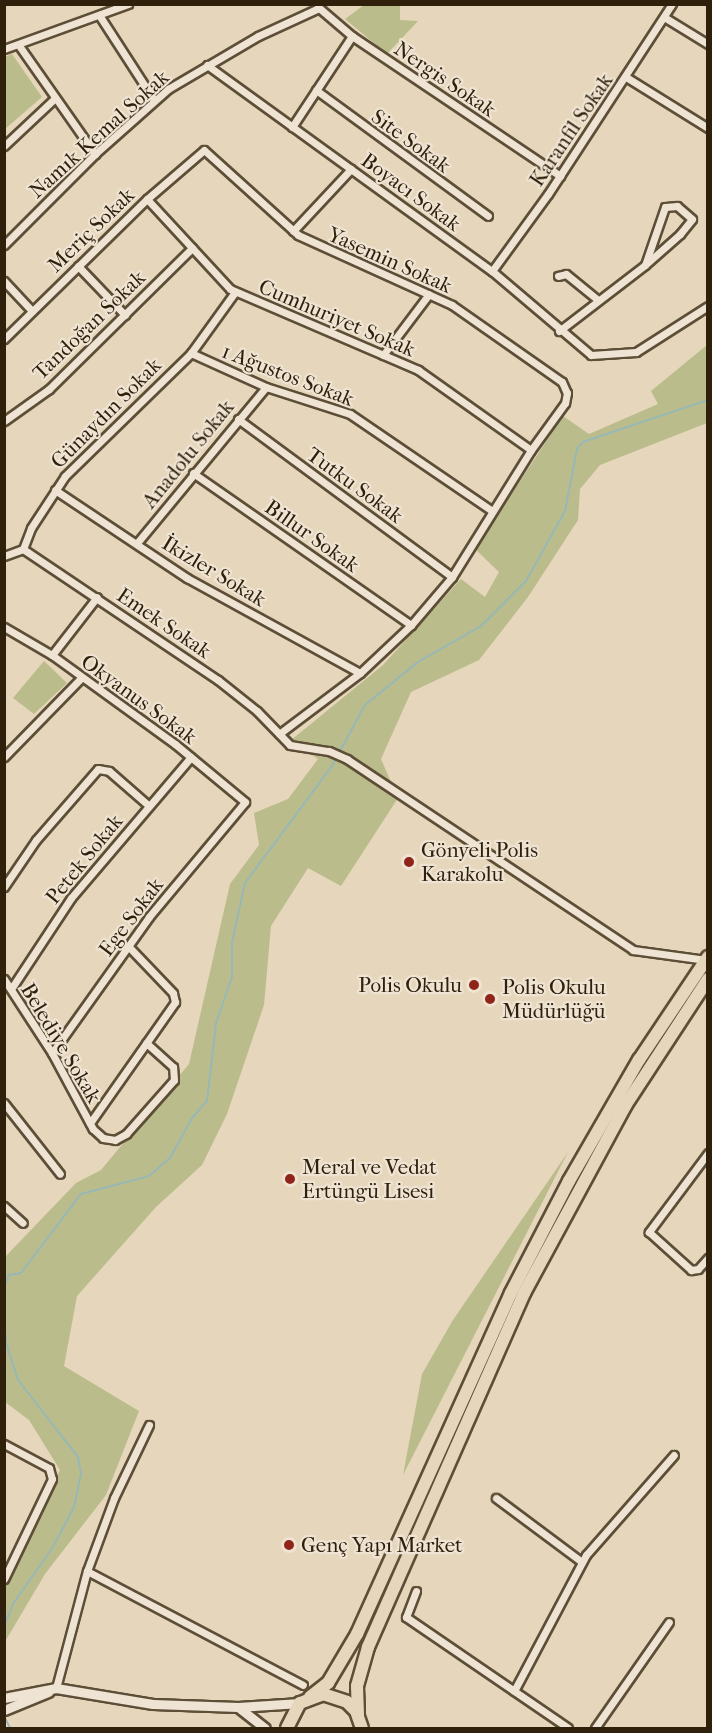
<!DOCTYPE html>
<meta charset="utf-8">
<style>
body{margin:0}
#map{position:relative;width:712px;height:1733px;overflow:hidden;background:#e6d6bb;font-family:"IM FELL French Canon",serif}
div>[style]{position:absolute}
.green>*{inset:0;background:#bbbc8c}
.stream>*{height:2px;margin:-1px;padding:0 1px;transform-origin:1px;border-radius:1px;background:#97b8b6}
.roads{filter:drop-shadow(2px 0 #5d4e37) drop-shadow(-2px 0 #5d4e37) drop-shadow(0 2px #5d4e37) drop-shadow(0 -2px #5d4e37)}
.street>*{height:7px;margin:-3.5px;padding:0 3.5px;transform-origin:3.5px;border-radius:3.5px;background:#efe4d3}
.secondary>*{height:9px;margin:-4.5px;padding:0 4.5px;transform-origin:4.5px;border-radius:4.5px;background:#efe4d3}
.highway>*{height:12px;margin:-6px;padding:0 6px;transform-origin:6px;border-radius:6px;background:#e6d6bb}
.dots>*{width:16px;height:16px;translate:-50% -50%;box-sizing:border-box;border:3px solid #efe4d3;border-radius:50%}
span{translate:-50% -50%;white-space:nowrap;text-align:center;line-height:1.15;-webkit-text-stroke:4.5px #efe4d3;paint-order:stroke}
.street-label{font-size:21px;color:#2f200b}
.poi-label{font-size:21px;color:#2f200b}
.left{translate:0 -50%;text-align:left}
.right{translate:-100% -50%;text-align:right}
.frame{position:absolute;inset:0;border:6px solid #2f200b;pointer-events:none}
</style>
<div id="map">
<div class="green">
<i style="clip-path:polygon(400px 4px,400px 20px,418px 21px,387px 54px,345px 19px,364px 5px)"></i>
<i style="clip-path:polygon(12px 54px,42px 97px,5px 129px,5px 57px)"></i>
<i style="clip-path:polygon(707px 345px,707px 423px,600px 465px,580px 489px,578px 520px,528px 597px,479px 660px,411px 692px,381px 759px,398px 798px,341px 886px,308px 868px,271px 926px,264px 1005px,227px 1114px,202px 1165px,156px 1207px,77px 1296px,64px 1366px,139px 1411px,106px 1495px,45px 1574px,6px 1640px,5px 1649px,5px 1573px,60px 1470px,29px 1420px,5px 1402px,5px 1257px,76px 1183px,101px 1170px,189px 1064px,230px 884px,259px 845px,254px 813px,288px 799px,318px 759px,290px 741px,383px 665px,461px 579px,485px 597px,499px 572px,475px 549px,563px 416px,589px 434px,658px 404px,651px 391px)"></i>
<i style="clip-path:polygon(44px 661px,67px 683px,34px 714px,13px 698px)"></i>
<i style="clip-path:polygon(568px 1152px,403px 1475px,422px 1374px,453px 1320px)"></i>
</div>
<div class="stream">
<i style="left:4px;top:1287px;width:13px;rotate:-67deg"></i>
<i style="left:9px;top:1275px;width:12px;rotate:-9deg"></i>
<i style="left:21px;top:1273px;width:99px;rotate:-52.8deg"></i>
<i style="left:81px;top:1194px;width:70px;rotate:-14.8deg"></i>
<i style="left:149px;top:1176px;width:28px;rotate:-41deg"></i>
<i style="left:170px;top:1158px;width:46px;rotate:-61.2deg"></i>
<i style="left:192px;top:1118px;width:23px;rotate:-49deg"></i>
<i style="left:207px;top:1101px;width:79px;rotate:-83.4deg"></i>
<i style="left:216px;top:1023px;width:49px;rotate:-70.8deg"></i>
<i style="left:232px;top:977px;width:34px;rotate:-90deg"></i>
<i style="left:232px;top:943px;width:61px;rotate:-77.8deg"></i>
<i style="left:245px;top:883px;width:146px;rotate:-53.4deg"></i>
<i style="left:332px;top:766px;width:69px;rotate:-61.6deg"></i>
<i style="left:365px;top:705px;width:68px;rotate:-39.1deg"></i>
<i style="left:418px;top:662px;width:73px;rotate:-29.7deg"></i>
<i style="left:481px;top:626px;width:64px;rotate:-45deg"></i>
<i style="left:526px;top:581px;width:80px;rotate:-60.9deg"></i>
<i style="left:565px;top:511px;width:63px;rotate:-79deg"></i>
<i style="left:577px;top:449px;width:9px;rotate:-49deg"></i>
<i style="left:583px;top:442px;width:132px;rotate:-18.6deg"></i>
<i style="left:4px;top:1305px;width:38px;rotate:87deg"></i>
<i style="left:6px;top:1343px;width:39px;rotate:72deg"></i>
<i style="left:18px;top:1380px;width:98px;rotate:52.1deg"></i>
<i style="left:78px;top:1457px;width:17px;rotate:80deg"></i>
<i style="left:81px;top:1474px;width:34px;rotate:102deg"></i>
<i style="left:74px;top:1507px;width:45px;rotate:117.7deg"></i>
<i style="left:53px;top:1547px;width:70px;rotate:125.1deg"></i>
<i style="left:13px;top:1604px;width:24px;rotate:112deg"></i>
<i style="left:4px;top:1716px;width:13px;rotate:63deg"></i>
</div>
<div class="roads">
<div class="street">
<i style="left:318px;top:7px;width:45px;rotate:40.5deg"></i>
<i style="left:352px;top:36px;width:251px;rotate:33.9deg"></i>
<i style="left:99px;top:15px;width:101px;rotate:57.1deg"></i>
<i style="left:664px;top:17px;width:52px;rotate:31.5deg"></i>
<i style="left:20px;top:47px;width:131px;rotate:55deg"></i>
<i style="left:4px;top:49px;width:132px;rotate:-19.9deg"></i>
<i style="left:207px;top:65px;width:352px;rotate:35.9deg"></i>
<i style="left:492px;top:271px;width:130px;rotate:40.3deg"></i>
<i style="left:591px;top:355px;width:45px;rotate:-3.8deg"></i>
<i style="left:636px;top:352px;width:85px;rotate:-32.6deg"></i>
<i style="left:626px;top:77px;width:97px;rotate:31.9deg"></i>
<i style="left:316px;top:90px;width:213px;rotate:36.2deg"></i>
<i style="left:292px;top:127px;width:109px;rotate:-56.6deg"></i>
<i style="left:4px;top:146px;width:69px;rotate:-43.2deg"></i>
<i style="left:147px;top:199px;width:122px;rotate:47.3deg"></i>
<i style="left:230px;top:289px;width:205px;rotate:23.3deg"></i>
<i style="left:418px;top:370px;width:138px;rotate:35.3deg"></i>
<i style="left:293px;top:231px;width:85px;rotate:-46.9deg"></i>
<i style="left:4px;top:245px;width:129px;rotate:-45deg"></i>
<i style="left:95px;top:154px;width:98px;rotate:-41.7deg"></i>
<i style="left:168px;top:89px;width:104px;rotate:-30.5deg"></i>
<i style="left:258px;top:36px;width:67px;rotate:-24.7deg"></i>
<i style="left:78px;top:266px;width:68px;rotate:46.2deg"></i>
<i style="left:492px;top:271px;width:95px;rotate:-54deg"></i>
<i style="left:548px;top:194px;width:227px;rotate:-56.9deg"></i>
<i style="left:558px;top:276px;width:8px;rotate:-14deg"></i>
<i style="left:566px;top:274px;width:41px;rotate:39.1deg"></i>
<i style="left:4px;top:281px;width:41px;rotate:47deg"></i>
<i style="left:559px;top:331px;width:108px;rotate:-37.5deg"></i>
<i style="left:645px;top:265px;width:47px;rotate:-41.5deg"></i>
<i style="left:680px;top:234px;width:19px;rotate:-51deg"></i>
<i style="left:692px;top:219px;width:20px;rotate:-139deg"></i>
<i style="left:677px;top:206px;width:12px;rotate:175deg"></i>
<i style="left:665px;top:207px;width:61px;rotate:109deg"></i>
<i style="left:4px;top:339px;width:200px;rotate:-44.4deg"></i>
<i style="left:147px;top:199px;width:75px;rotate:-40.7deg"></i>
<i style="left:204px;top:150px;width:127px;rotate:42.1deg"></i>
<i style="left:298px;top:235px;width:169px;rotate:24.4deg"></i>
<i style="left:452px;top:305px;width:134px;rotate:35deg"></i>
<i style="left:562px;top:382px;width:12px;rotate:66deg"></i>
<i style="left:567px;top:393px;width:10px;rotate:101deg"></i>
<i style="left:565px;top:403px;width:58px;rotate:125.9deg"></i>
<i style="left:531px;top:450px;width:150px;rotate:121.9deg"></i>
<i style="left:452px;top:577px;width:63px;rotate:130.5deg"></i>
<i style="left:411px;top:625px;width:70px;rotate:136.7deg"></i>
<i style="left:360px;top:673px;width:101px;rotate:143deg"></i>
<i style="left:191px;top:353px;width:82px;rotate:24.4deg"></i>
<i style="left:266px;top:387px;width:88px;rotate:17.8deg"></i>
<i style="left:350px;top:414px;width:172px;rotate:34.3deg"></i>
<i style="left:383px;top:355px;width:76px;rotate:-53deg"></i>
<i style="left:238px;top:419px;width:266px;rotate:36.4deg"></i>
<i style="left:4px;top:421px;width:55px;rotate:-35.4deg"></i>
<i style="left:49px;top:389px;width:201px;rotate:-44.6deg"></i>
<i style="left:193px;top:473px;width:266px;rotate:34.9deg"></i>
<i style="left:55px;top:490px;width:159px;rotate:33.7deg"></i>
<i style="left:187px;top:578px;width:197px;rotate:28.8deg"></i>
<i style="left:137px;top:543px;width:202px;rotate:-50.4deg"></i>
<i style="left:23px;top:549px;width:235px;rotate:33.9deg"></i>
<i style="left:218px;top:680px;width:50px;rotate:38.5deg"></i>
<i style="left:257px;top:711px;width:47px;rotate:45.9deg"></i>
<i style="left:290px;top:745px;width:39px;rotate:9deg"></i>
<i style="left:329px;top:751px;width:20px;rotate:24deg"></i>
<i style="left:347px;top:759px;width:344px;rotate:33.7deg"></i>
<i style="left:633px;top:950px;width:74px;rotate:7.8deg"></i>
<i style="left:23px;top:549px;width:22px;rotate:-69deg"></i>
<i style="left:31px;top:528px;width:62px;rotate:-56.8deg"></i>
<i style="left:65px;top:476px;width:176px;rotate:-44.3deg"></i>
<i style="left:191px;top:353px;width:75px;rotate:-54.2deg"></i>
<i style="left:4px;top:556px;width:20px;rotate:-20deg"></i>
<i style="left:4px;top:627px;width:56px;rotate:30.3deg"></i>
<i style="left:52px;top:655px;width:152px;rotate:35.9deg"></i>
<i style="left:175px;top:744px;width:91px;rotate:39.6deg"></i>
<i style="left:245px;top:802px;width:150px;rotate:129.9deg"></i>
<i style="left:149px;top:917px;width:167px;rotate:125.5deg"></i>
<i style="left:52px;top:655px;width:73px;rotate:-52.2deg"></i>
<i style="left:4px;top:757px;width:110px;rotate:-45.7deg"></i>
<i style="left:4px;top:887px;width:57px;rotate:-55.8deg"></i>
<i style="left:36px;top:840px;width:94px;rotate:-48.9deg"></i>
<i style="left:98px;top:769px;width:11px;rotate:10deg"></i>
<i style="left:109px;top:771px;width:52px;rotate:41.1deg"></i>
<i style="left:4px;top:979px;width:88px;rotate:57deg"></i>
<i style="left:52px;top:1053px;width:86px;rotate:61.7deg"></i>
<i style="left:93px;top:1129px;width:13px;rotate:42deg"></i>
<i style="left:103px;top:1138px;width:12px;rotate:9deg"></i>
<i style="left:115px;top:1140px;width:13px;rotate:-29deg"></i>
<i style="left:126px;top:1134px;width:72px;rotate:-48.4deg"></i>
<i style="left:174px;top:1080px;width:13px;rotate:-94deg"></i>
<i style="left:173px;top:1067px;width:36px;rotate:-138deg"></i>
<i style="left:11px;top:989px;width:109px;rotate:-56.6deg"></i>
<i style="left:71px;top:898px;width:185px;rotate:-49.6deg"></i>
<i style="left:4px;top:1103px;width:90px;rotate:51.7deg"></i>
<i style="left:90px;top:1123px;width:148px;rotate:-54.9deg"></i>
<i style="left:175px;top:1002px;width:9px;rotate:-103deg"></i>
<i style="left:173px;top:993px;width:64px;rotate:-133.7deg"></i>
<i style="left:708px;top:1153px;width:99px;rotate:126.8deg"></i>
<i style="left:649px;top:1232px;width:57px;rotate:42.1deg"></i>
<i style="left:691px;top:1270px;width:7px;rotate:-8deg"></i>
<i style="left:698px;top:1269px;width:15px;rotate:-48deg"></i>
<i style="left:4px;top:1206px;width:25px;rotate:42deg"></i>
<i style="left:4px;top:1444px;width:51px;rotate:28.1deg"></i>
<i style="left:49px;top:1468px;width:11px;rotate:75deg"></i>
<i style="left:52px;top:1479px;width:111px;rotate:115.6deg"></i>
<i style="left:496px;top:1498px;width:107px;rotate:36.7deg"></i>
<i style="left:87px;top:1571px;width:244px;rotate:27.8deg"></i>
<i style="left:416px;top:1591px;width:28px;rotate:111deg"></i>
<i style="left:406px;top:1617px;width:196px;rotate:34.4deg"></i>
<i style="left:56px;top:1688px;width:121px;rotate:-75.2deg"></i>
<i style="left:87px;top:1571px;width:78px;rotate:-69.7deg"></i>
<i style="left:114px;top:1498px;width:81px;rotate:-64.4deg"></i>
<i style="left:514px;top:1691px;width:154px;rotate:-62.1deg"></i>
<i style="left:586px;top:1555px;width:133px;rotate:-48.7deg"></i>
<i style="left:595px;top:1728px;width:129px;rotate:-55.1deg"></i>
</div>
<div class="secondary">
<i style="left:4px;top:1698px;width:53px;rotate:-10.9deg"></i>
<i style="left:56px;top:1688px;width:98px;rotate:9.4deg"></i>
<i style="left:153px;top:1704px;width:85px;rotate:2deg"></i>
<i style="left:238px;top:1707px;width:62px;rotate:-3.7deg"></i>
<i style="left:238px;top:1707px;width:34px;rotate:38deg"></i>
<i style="left:4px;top:1710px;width:48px;rotate:-22.2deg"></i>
</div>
<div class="highway">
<i style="left:310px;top:1697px;width:23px;rotate:-38deg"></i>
<i style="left:328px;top:1683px;width:57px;rotate:-59.4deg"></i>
<i style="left:357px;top:1634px;width:374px;rotate:-65.7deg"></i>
<i style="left:511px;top:1293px;width:126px;rotate:-62.6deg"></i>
<i style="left:569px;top:1181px;width:140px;rotate:-60deg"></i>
<i style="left:639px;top:1060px;width:124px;rotate:-56.2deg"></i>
<i style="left:358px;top:1715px;width:29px;rotate:-92deg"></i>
<i style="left:357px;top:1686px;width:41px;rotate:-74.2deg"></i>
<i style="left:368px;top:1647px;width:387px;rotate:-66.2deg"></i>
<i style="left:524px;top:1293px;width:213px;rotate:-61.6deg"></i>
<i style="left:625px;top:1106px;width:152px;rotate:-56.8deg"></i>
<i style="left:287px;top:1728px;width:28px;rotate:-63deg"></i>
<i style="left:300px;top:1703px;width:25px;rotate:-21deg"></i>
<i style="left:323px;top:1694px;width:25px;rotate:18deg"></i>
<i style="left:347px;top:1702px;width:13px;rotate:45deg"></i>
<i style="left:356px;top:1711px;width:18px;rotate:71deg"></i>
</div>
</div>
<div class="dots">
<i style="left:409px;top:862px;background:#8f2418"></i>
<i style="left:474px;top:985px;background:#8f2418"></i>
<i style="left:490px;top:999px;background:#8f2418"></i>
<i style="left:290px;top:1179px;background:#8f2418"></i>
<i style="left:289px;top:1545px;background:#8f2418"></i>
</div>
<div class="street-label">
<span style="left:445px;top:79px;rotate:34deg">Nergis Sokak</span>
<span style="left:571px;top:130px;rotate:-56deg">Karanfil Sokak</span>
<span style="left:99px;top:134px;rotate:-42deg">Namık Kemal Sokak</span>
<span style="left:411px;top:141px;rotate:36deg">Site Sokak</span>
<span style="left:411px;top:192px;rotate:36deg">Boyacı Sokak</span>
<span style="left:91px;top:230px;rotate:-44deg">Meriç Sokak</span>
<span style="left:390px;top:260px;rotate:24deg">Yasemin Sokak</span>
<span style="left:337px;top:318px;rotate:23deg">Cumhuriyet Sokak</span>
<span style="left:89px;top:325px;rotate:-44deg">Tandoğan Sokak</span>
<span style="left:288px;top:375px;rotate:21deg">1 Ağustos Sokak</span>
<span style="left:106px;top:413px;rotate:-45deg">Günaydın Sokak</span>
<span style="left:188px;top:454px;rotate:-51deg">Anadolu Sokak</span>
<span style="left:355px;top:485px;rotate:36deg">Tutku Sokak</span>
<span style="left:312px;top:536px;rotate:35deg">Billur Sokak</span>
<span style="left:214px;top:571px;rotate:31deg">İkizler Sokak</span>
<span style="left:164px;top:623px;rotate:34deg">Emek Sokak</span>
<span style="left:139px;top:699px;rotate:36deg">Okyanus Sokak</span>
<span style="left:84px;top:859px;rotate:-51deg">Petek Sokak</span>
<span style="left:131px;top:917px;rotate:-53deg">Ege Sokak</span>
<span style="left:61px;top:1043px;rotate:59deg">Belediye Sokak</span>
</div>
<div class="poi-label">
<span class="left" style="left:421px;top:862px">Gönyeli Polis<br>Karakolu</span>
<span class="right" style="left:462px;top:985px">Polis Okulu</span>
<span class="left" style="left:502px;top:999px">Polis Okulu<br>Müdürlüğü</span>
<span class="left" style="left:302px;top:1179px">Meral ve Vedat<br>Ertüngü Lisesi</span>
<span class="left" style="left:301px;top:1545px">Genç Yapı Market</span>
</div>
<div class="frame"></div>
</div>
